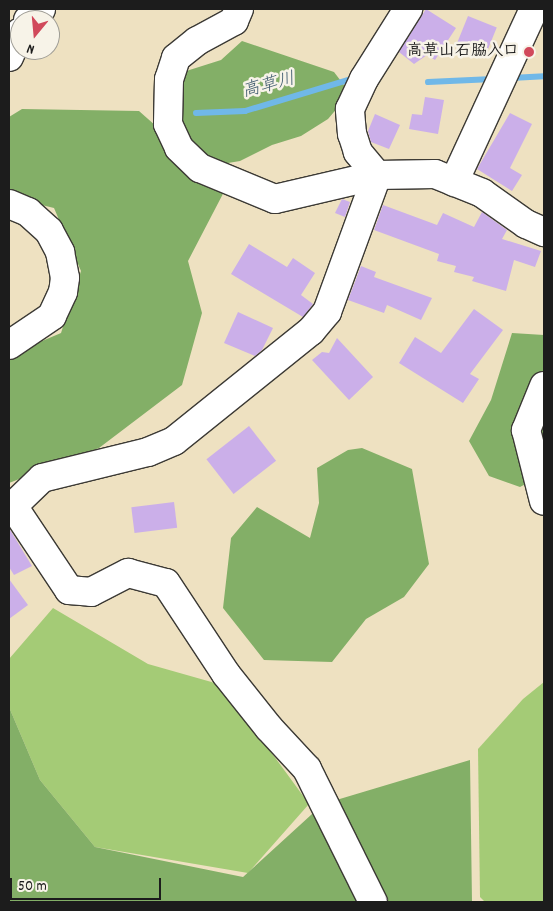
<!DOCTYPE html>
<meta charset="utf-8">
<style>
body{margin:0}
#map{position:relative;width:553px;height:911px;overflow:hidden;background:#eee1c1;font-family:Dekko,"Klee One",sans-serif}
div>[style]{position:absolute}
.green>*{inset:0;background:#a4cb76}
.forest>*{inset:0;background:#83af67}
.stream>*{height:6px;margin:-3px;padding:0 3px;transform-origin:3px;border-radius:3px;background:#70b8e8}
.building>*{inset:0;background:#cbafe9;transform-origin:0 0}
.roads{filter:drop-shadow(1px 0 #3c3a35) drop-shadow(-1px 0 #3c3a35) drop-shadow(0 1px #3c3a35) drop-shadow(0 -1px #3c3a35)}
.minor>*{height:28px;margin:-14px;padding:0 14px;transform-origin:14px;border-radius:14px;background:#fff}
.dots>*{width:14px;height:14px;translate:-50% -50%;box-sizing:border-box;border:2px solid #f7f3e8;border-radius:50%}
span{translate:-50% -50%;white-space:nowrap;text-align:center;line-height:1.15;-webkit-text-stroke:5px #f7f3e8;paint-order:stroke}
.poi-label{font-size:16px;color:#1c1c1c;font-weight:700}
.right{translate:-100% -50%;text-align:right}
.water-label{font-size:18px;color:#3e5a6e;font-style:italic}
.frame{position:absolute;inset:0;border:10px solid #1c1c1c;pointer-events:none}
.north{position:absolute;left:10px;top:10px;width:50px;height:50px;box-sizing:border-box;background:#f7f3e8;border:1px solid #9f9d96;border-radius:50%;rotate:197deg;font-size:14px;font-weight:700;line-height:20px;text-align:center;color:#1c1c1c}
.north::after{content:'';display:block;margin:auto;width:18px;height:22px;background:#d1495b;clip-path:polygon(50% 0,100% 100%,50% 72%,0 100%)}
.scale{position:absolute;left:10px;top:878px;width:151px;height:22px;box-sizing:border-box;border:2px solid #1c1c1c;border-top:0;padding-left:6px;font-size:15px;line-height:18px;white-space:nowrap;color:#1c1c1c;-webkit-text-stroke:4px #f7f3e8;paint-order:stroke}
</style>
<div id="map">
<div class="green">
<i style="clip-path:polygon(53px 608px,148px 664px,222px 685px,309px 804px,248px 873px,95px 847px,40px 780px,9px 707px,9px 659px)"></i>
<i style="clip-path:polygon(544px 682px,544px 902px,485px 902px,480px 897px,478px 749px,523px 699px)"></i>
</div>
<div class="forest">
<i style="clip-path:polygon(242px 41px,334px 72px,350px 93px,328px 119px,301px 136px,272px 145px,240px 161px,222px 164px,188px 149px,172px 102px,180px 73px,221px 60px)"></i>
<i style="clip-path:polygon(22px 109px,139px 111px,226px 188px,188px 261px,202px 313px,182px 385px,99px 448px,9px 483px,9px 355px,61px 333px,81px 271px,54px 208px,9px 197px,9px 117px)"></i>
<i style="clip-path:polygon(512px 333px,544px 335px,544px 474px,520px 487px,489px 476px,469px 441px,491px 400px)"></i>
<i style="clip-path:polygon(362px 448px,412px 469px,429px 564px,404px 597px,366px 619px,332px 662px,264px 660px,223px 608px,231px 538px,257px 507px,310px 538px,319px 503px,317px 468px,348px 450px)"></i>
<i style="clip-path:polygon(9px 707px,40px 780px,95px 847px,243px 877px,323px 804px,470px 760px,472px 902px,9px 902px)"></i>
</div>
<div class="stream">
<i style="left:511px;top:78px;width:33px;rotate:-3deg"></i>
<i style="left:428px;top:82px;width:65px;rotate:-2.6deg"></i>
<i style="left:196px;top:113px;width:49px;rotate:-2.3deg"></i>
<i style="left:245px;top:111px;width:108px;rotate:-16.8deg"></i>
</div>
<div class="building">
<i style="clip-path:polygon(426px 9px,456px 28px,435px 60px,427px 55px,414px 64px,399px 52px)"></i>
<i style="left:468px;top:16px;width:31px;height:28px;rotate:22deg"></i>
<i style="clip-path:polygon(425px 97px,444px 100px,438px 134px,409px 129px,412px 114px,422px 115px)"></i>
<i style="clip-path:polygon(510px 113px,532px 124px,510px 168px,522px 175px,512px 191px,477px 169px)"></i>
<i style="clip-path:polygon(375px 114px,400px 125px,389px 149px,371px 142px,368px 131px)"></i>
<i style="clip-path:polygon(342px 199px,350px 202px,345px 217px,335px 213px)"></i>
<i style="clip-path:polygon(383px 205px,437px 225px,443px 213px,474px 227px,482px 212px,507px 230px,502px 239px,541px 251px,535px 267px,514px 260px,506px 291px,472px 281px,474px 277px,454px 272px,456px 266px,437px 261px,439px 254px,374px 230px)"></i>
<i style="clip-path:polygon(249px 244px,287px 267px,293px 258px,315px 273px,301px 295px,313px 304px,303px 317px,231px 274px)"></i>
<i style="clip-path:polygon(361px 266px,376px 272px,374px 277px,432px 298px,421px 320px,387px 305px,384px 313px,348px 300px)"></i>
<i style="clip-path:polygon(474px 309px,503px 330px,470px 374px,479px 379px,463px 403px,399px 363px,415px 337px,441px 353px)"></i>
<i style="clip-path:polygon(238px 312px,273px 328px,262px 350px,255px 356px,224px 343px)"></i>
<i style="clip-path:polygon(337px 338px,373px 377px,349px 400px,312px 360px,322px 352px,329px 353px)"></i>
<i style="left:249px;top:426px;width:44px;height:54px;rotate:52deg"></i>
<i style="left:174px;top:502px;width:26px;height:43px;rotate:83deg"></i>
<i style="clip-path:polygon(9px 528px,32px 566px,14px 575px,9px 567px)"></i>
<i style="clip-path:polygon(9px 579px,28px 605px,9px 619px)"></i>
</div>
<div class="roads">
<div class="minor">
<i style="left:239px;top:9px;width:13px;rotate:113deg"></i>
<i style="left:234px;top:21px;width:42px;rotate:151.6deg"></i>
<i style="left:197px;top:41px;width:27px;rotate:141deg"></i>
<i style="left:176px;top:58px;width:22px;rotate:108deg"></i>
<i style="left:169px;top:79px;width:45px;rotate:91.3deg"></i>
<i style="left:168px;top:124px;width:26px;rotate:65deg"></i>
<i style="left:179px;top:148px;width:29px;rotate:44deg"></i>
<i style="left:200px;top:168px;width:81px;rotate:22.5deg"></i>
<i style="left:275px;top:199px;width:105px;rotate:-13.2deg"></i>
<i style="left:377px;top:175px;width:58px;rotate:-1deg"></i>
<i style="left:435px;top:174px;width:51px;rotate:22deg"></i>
<i style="left:482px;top:193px;width:54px;rotate:35.2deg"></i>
<i style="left:526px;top:224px;width:20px;rotate:24deg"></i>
<i style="left:28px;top:20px;width:17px;rotate:-40deg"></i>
<i style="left:9px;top:57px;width:27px;rotate:-66deg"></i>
<i style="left:454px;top:182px;width:191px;rotate:-65.2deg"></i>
<i style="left:9px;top:204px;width:21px;rotate:23deg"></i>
<i style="left:28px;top:212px;width:28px;rotate:42deg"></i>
<i style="left:49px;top:231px;width:24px;rotate:62deg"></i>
<i style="left:60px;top:252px;width:26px;rotate:79deg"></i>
<i style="left:65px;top:278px;width:14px;rotate:98deg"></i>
<i style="left:63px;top:292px;width:26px;rotate:115deg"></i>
<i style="left:52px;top:316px;width:52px;rotate:146deg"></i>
<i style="left:544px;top:386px;width:48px;rotate:112.2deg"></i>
<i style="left:526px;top:430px;width:73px;rotate:75.8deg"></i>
<i style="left:9px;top:505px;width:4px;rotate:14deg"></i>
<i style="left:13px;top:506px;width:40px;rotate:-44deg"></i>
<i style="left:42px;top:478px;width:109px;rotate:-13.8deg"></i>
<i style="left:148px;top:452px;width:28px;rotate:-23deg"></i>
<i style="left:174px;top:441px;width:176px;rotate:-38.8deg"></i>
<i style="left:311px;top:331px;width:25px;rotate:-50deg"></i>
<i style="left:327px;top:312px;width:146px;rotate:-69.9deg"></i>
<i style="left:377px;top:175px;width:30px;rotate:-130deg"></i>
<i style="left:358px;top:152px;width:19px;rotate:-108deg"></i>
<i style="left:352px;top:134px;width:25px;rotate:-95deg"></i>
<i style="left:350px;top:109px;width:33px;rotate:-65deg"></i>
<i style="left:364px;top:79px;width:83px;rotate:-57.8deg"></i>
<i style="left:13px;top:506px;width:101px;rotate:56.3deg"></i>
<i style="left:69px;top:590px;width:22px;rotate:5deg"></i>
<i style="left:91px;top:592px;width:42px;rotate:-27.2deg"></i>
<i style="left:128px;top:573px;width:39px;rotate:15deg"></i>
<i style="left:166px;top:583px;width:109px;rotate:56.6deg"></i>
<i style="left:226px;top:674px;width:69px;rotate:51.5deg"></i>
<i style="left:269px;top:728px;width:56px;rotate:47.2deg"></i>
<i style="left:307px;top:769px;width:148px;rotate:63.6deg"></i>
</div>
</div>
<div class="dots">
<i style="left:529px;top:52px;background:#d1495b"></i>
</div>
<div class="poi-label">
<span class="right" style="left:519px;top:52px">高草山石脇入口</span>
</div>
<div class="water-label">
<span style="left:269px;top:87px;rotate:-15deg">高草川</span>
</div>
<div class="frame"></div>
<div class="north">N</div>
<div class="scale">50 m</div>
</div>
